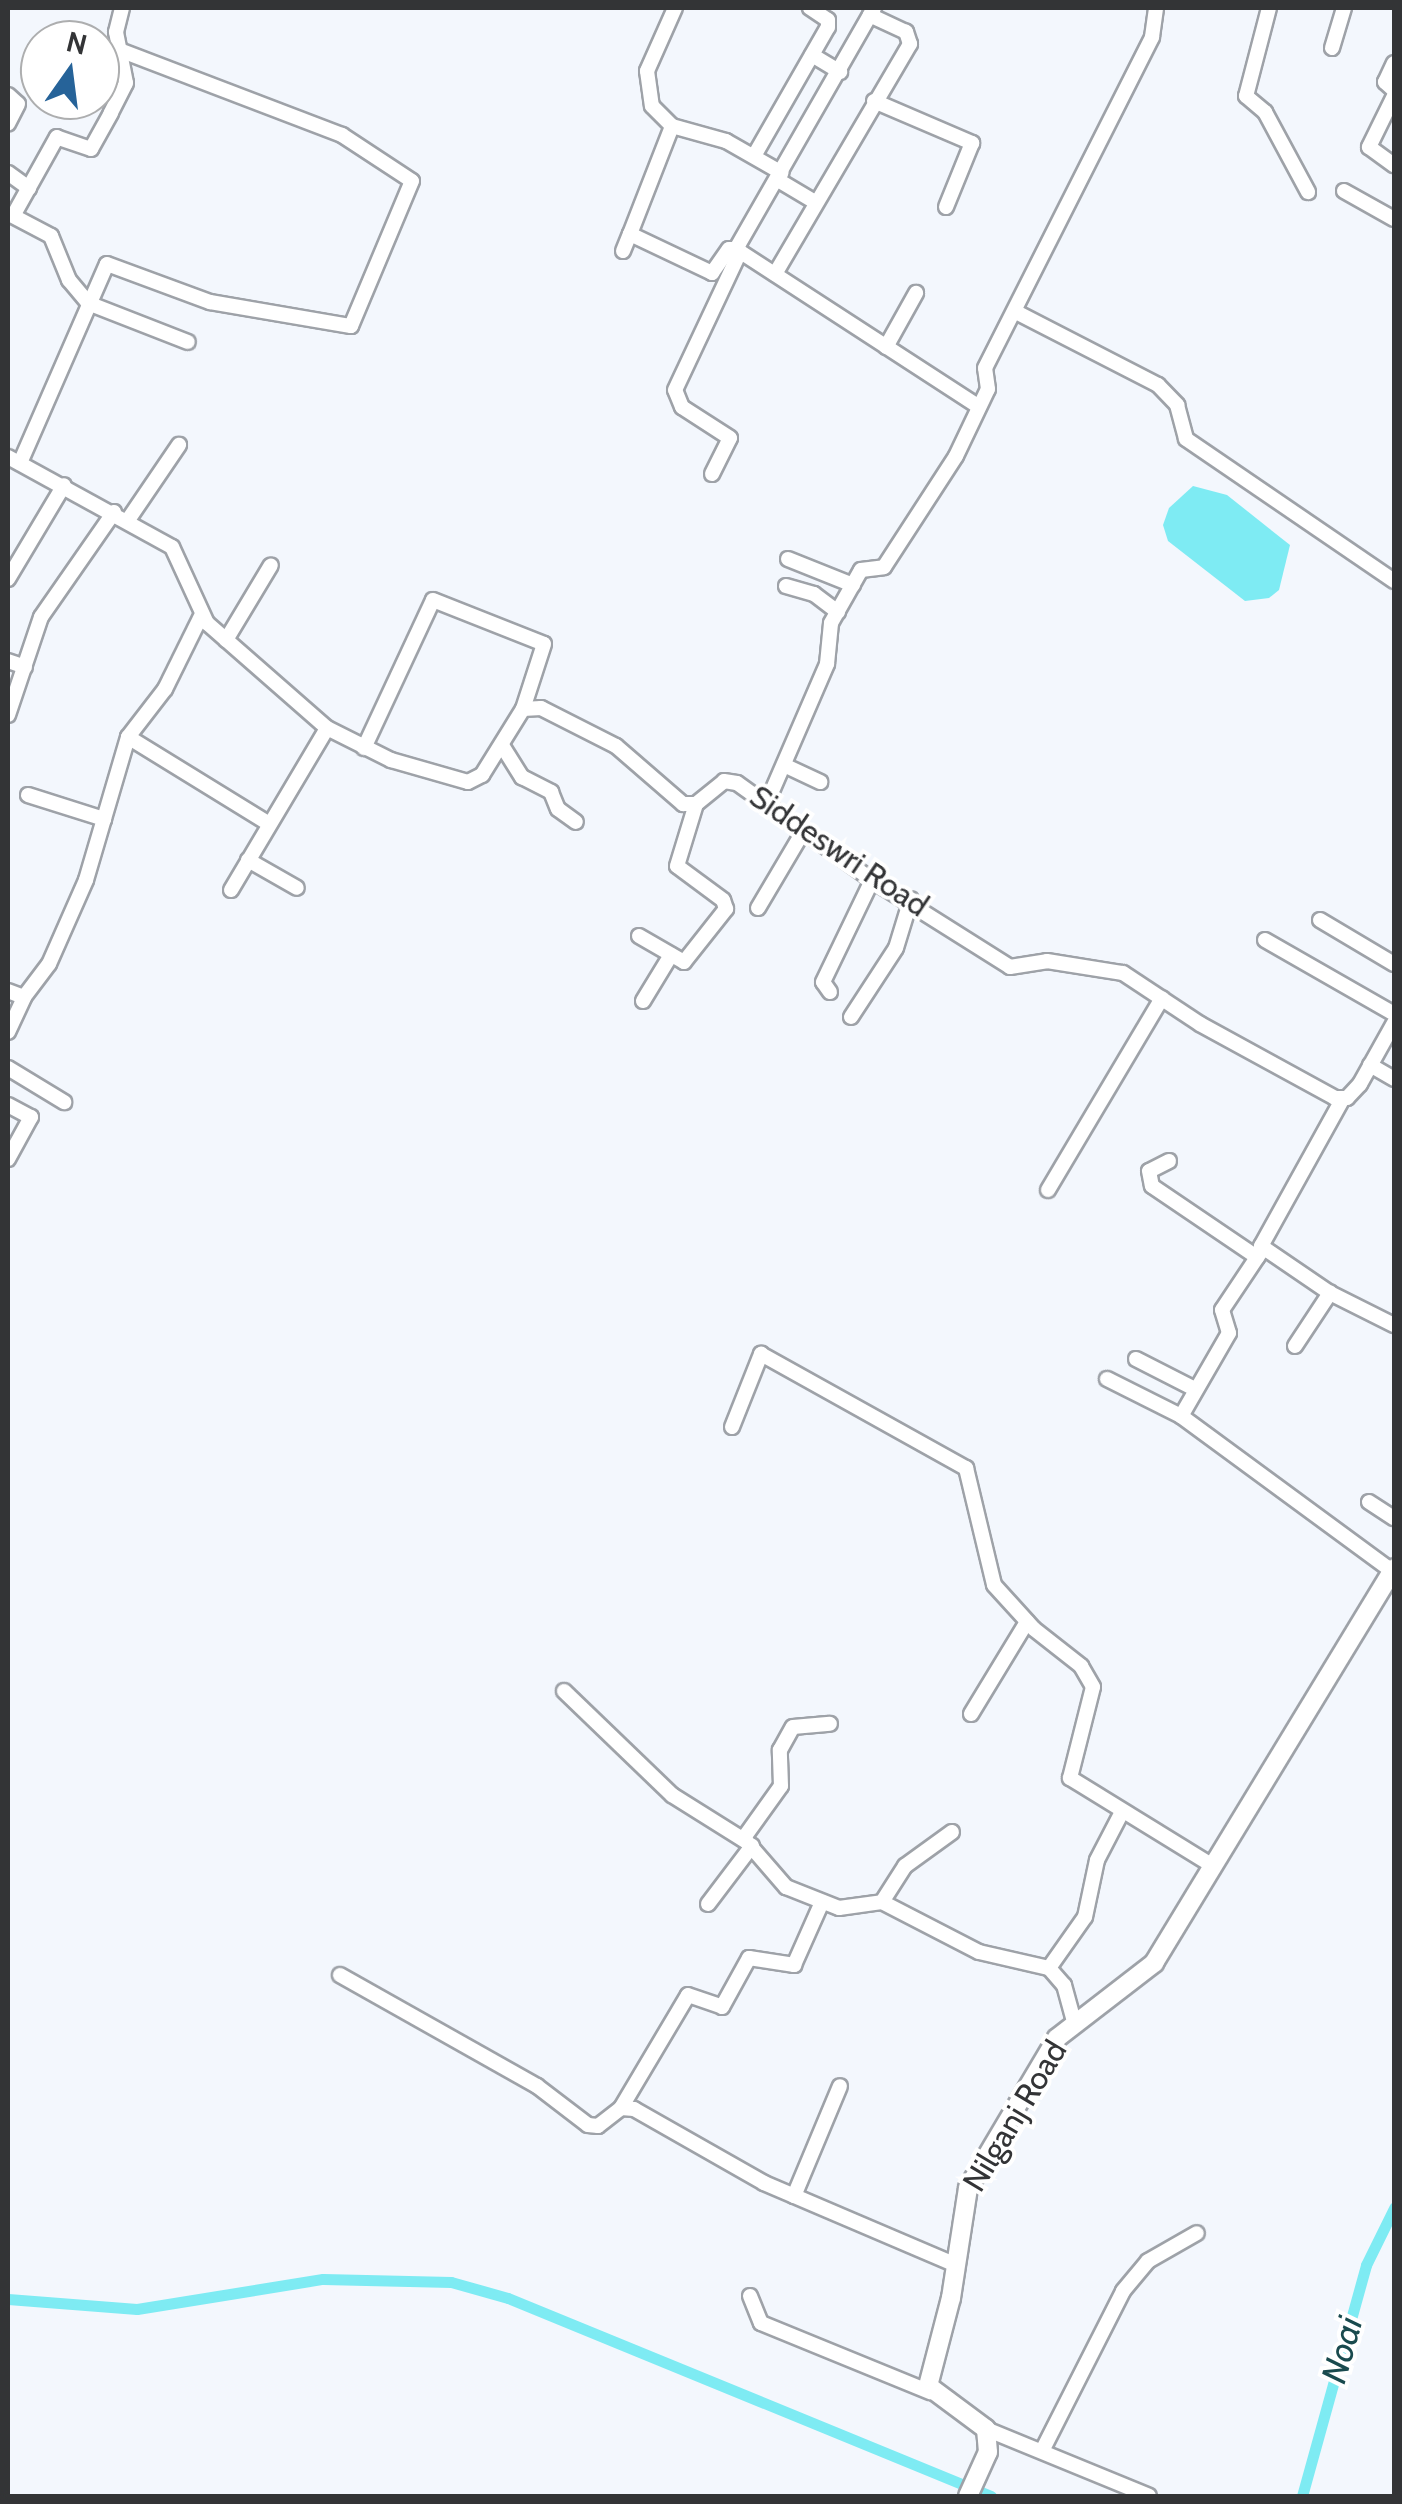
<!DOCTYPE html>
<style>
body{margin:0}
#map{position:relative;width:1402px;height:2504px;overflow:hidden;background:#f3f7fd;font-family:Cabin,sans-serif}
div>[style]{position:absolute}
.water>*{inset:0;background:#7eebf3}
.canal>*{height:11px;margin:-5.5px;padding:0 5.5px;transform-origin:5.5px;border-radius:5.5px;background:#7eebf3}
.roads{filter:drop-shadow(2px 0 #9ea2a8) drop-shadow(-2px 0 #9ea2a8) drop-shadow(0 2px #9ea2a8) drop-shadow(0 -2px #9ea2a8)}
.street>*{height:14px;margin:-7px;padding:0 7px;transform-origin:7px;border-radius:7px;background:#fff}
.secondary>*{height:18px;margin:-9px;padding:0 9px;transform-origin:9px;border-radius:9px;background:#fff}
span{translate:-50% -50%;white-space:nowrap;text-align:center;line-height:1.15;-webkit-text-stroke:8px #fff;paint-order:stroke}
.street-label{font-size:32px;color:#333436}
.water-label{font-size:35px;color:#194a4e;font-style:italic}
.frame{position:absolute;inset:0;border:10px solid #333436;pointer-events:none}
.north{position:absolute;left:20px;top:20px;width:100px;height:100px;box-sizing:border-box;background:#fff;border:2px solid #adaeaf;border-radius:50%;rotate:14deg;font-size:28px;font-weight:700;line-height:40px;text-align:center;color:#333436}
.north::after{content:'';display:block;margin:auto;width:35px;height:45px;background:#266399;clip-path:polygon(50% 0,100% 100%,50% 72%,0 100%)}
</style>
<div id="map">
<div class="water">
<i style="clip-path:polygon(1193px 486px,1227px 495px,1290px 545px,1279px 590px,1269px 598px,1245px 601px,1168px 541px,1163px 525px,1169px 508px)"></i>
</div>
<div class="canal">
<i style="left:8px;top:2299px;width:129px;rotate:4.4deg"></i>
<i style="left:137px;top:2309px;width:188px;rotate:-9.2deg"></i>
<i style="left:323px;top:2279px;width:128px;rotate:1.3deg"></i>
<i style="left:451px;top:2282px;width:59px;rotate:15.7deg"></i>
<i style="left:508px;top:2298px;width:522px;rotate:22.29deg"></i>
<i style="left:1302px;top:2496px;width:240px;rotate:-74.5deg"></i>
<i style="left:1366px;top:2265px;width:64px;rotate:-63.8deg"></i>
</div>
<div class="roads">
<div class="street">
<i style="left:122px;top:8px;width:25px;rotate:104deg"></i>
<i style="left:116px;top:32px;width:52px;rotate:78.9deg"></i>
<i style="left:126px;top:83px;width:34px;rotate:117deg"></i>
<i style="left:111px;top:113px;width:41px;rotate:119.1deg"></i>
<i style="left:91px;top:149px;width:36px;rotate:-161deg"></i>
<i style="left:57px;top:137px;width:90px;rotate:119.1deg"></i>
<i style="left:13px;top:216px;width:43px;rotate:27.8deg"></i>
<i style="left:51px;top:236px;width:48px;rotate:67.8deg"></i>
<i style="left:69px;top:280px;width:30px;rotate:50deg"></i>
<i style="left:88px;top:303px;width:107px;rotate:21.3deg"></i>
<i style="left:675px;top:8px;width:69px;rotate:114deg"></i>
<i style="left:647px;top:71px;width:35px;rotate:82deg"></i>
<i style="left:652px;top:106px;width:28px;rotate:45deg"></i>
<i style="left:672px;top:126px;width:56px;rotate:15.5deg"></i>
<i style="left:726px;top:141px;width:64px;rotate:29.7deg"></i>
<i style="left:1269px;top:8px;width:91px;rotate:104.6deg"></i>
<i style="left:1246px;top:96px;width:25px;rotate:40deg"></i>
<i style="left:1265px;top:112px;width:91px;rotate:61.7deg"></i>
<i style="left:1332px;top:48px;width:42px;rotate:-73.3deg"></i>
<i style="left:812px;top:55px;width:33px;rotate:31deg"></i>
<i style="left:1394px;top:63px;width:21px;rotate:115deg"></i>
<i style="left:1385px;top:82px;width:12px;rotate:42deg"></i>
<i style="left:8px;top:95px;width:13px;rotate:42deg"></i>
<i style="left:18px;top:104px;width:22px;rotate:117deg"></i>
<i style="left:1394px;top:96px;width:57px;rotate:116.1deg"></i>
<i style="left:1369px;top:147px;width:31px;rotate:36deg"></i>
<i style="left:874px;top:101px;width:107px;rotate:23.2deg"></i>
<i style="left:972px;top:143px;width:69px;rotate:112.1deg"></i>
<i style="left:754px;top:156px;width:149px;rotate:-60.2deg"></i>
<i style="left:828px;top:27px;width:7px;rotate:-90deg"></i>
<i style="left:828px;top:20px;width:22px;rotate:-146deg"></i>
<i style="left:8px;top:173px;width:26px;rotate:36deg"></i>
<i style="left:778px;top:180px;width:43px;rotate:30.7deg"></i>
<i style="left:1344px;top:191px;width:57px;rotate:29.2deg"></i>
<i style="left:630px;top:234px;width:116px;rotate:-68.7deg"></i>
<i style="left:736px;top:249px;width:278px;rotate:-60.2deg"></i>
<i style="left:623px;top:251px;width:18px;rotate:-68deg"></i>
<i style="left:630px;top:234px;width:91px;rotate:25.4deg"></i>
<i style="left:712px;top:273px;width:29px;rotate:-55deg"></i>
<i style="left:729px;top:249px;width:7px"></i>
<i style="left:736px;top:249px;width:288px;rotate:33deg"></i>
<i style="left:775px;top:274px;width:267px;rotate:-59.6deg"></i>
<i style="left:910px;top:44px;width:13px;rotate:-108deg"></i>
<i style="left:906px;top:32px;width:40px;rotate:-155deg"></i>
<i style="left:1016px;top:312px;width:160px;rotate:27.2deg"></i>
<i style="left:1158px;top:385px;width:28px;rotate:46deg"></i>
<i style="left:1177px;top:405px;width:35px;rotate:75deg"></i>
<i style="left:1186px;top:439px;width:252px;rotate:34.3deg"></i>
<i style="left:886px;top:347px;width:62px;rotate:-60.9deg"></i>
<i style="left:8px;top:457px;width:187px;rotate:28.8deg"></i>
<i style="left:172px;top:547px;width:84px;rotate:65.3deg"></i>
<i style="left:207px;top:623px;width:159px;rotate:41.2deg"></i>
<i style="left:327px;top:728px;width:72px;rotate:26.6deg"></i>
<i style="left:391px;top:760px;width:80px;rotate:15.9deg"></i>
<i style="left:468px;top:782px;width:16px;rotate:-27deg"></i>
<i style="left:482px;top:775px;width:78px;rotate:-58.2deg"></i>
<i style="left:523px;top:709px;width:18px;rotate:-3deg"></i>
<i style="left:541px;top:708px;width:84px;rotate:26.9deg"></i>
<i style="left:616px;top:746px;width:89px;rotate:40.9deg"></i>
<i style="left:683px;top:804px;width:13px"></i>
<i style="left:696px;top:804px;width:36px;rotate:-39deg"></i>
<i style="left:724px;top:781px;width:13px;rotate:9deg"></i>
<i style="left:737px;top:783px;width:166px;rotate:35.7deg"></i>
<i style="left:872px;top:880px;width:163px;rotate:32.2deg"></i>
<i style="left:1010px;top:967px;width:37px;rotate:-9deg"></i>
<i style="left:1047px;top:961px;width:77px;rotate:9deg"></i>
<i style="left:1123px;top:973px;width:92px;rotate:33.5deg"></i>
<i style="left:1200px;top:1024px;width:154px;rotate:28.7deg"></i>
<i style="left:1335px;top:1098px;width:12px"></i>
<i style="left:1347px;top:1098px;width:19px;rotate:-47deg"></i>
<i style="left:1360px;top:1084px;width:70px;rotate:-60.9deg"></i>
<i style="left:20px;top:463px;width:217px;rotate:-66.4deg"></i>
<i style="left:107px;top:264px;width:110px;rotate:20.3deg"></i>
<i style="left:210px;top:302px;width:143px;rotate:9.7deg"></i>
<i style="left:351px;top:326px;width:157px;rotate:-67.2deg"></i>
<i style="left:412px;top:181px;width:84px;rotate:-146.7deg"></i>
<i style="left:342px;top:135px;width:241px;rotate:-159.1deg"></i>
<i style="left:712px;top:474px;width:40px;rotate:-63.4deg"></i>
<i style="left:730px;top:438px;width:57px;rotate:-147.1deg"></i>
<i style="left:682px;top:407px;width:18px;rotate:-112deg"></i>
<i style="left:675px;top:390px;width:153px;rotate:-64.8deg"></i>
<i style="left:128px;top:520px;width:91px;rotate:-55.8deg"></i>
<i style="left:788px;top:559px;width:70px;rotate:21.8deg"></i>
<i style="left:8px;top:579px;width:109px;rotate:-59.2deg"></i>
<i style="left:786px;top:586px;width:29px;rotate:16deg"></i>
<i style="left:814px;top:594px;width:30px;rotate:37deg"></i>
<i style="left:226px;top:640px;width:87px;rotate:-59deg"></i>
<i style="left:8px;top:661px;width:18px;rotate:19deg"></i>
<i style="left:8px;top:715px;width:103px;rotate:-71.4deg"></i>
<i style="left:41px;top:617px;width:128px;rotate:-55.2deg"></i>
<i style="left:128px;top:737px;width:164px;rotate:31.6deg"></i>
<i style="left:503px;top:747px;width:36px;rotate:58deg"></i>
<i style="left:522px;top:777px;width:33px;rotate:27deg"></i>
<i style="left:551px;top:792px;width:18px;rotate:68deg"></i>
<i style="left:558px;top:809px;width:22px;rotate:36deg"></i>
<i style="left:364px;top:748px;width:163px;rotate:-65deg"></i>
<i style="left:433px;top:600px;width:119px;rotate:21.6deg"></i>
<i style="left:544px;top:644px;width:68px;rotate:107.9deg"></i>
<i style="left:786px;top:766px;width:38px;rotate:25deg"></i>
<i style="left:28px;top:795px;width:80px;rotate:17.5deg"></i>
<i style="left:766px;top:805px;width:154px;rotate:-66.6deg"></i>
<i style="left:827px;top:664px;width:41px;rotate:-84.4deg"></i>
<i style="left:831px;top:623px;width:61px;rotate:-60.5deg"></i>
<i style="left:861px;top:570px;width:23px;rotate:-7deg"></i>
<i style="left:884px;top:567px;width:132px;rotate:-57deg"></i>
<i style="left:956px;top:456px;width:74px;rotate:-64.5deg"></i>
<i style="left:988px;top:389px;width:21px;rotate:-98deg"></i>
<i style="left:985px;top:368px;width:371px;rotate:-63.2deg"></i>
<i style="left:1152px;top:37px;width:29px;rotate:-82deg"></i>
<i style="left:248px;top:860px;width:56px;rotate:29.7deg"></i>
<i style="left:231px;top:890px;width:188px;rotate:-59.3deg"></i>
<i style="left:758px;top:908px;width:88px;rotate:-59.4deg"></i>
<i style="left:1320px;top:920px;width:86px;rotate:30.7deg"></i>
<i style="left:639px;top:936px;width:52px;rotate:30deg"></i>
<i style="left:684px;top:962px;width:68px;rotate:-51.6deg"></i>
<i style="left:726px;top:909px;width:9px;rotate:-108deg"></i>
<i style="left:723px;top:900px;width:57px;rotate:-143.5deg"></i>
<i style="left:677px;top:866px;width:65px;rotate:-73deg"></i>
<i style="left:1265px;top:940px;width:149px;rotate:29.8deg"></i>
<i style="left:8px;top:991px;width:17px;rotate:21deg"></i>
<i style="left:24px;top:997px;width:41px;rotate:-52.9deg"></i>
<i style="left:49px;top:964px;width:92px;rotate:-66.2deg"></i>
<i style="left:86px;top:880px;width:149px;rotate:-73.6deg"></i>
<i style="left:128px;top:737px;width:61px;rotate:-52.4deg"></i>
<i style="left:165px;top:689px;width:81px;rotate:-63.7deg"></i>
<i style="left:830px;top:992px;width:12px;rotate:-125deg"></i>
<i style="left:823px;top:982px;width:113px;rotate:-64.3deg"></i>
<i style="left:643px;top:1001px;width:54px;rotate:-58.7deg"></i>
<i style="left:851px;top:1017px;width:82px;rotate:-56.9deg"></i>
<i style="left:896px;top:948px;width:51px;rotate:-73deg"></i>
<i style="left:8px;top:1032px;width:38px;rotate:-65deg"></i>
<i style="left:1370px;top:1065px;width:28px;rotate:30deg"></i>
<i style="left:8px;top:1068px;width:66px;rotate:31.3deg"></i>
<i style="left:1342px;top:1100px;width:167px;rotate:119deg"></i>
<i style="left:1261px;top:1246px;width:83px;rotate:34.3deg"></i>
<i style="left:1330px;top:1293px;width:72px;rotate:26.6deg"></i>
<i style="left:8px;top:1105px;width:26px;rotate:28deg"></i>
<i style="left:31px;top:1117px;width:48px;rotate:118.7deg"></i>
<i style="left:1169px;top:1161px;width:22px;rotate:153deg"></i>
<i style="left:1149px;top:1171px;width:15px;rotate:79deg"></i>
<i style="left:1152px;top:1186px;width:127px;rotate:34.1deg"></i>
<i style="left:1048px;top:1190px;width:223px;rotate:-59.3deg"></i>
<i style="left:1262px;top:1250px;width:72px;rotate:123.7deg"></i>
<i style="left:1222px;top:1310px;width:24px;rotate:73deg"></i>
<i style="left:1229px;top:1333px;width:96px;rotate:120deg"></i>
<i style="left:1181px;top:1416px;width:262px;rotate:36.3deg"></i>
<i style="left:1295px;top:1346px;width:64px;rotate:-56.6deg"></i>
<i style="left:1136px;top:1359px;width:66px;rotate:27deg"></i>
<i style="left:1107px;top:1379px;width:83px;rotate:26.6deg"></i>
<i style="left:732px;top:1427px;width:79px;rotate:-68.3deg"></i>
<i style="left:761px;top:1354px;width:235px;rotate:29.1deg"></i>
<i style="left:966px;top:1468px;width:120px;rotate:76.5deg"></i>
<i style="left:994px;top:1585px;width:59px;rotate:47.7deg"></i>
<i style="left:1034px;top:1629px;width:60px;rotate:38.2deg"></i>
<i style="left:1081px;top:1666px;width:24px;rotate:60deg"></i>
<i style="left:1093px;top:1687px;width:94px;rotate:104.2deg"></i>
<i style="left:1070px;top:1778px;width:164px;rotate:31.6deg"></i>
<i style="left:1369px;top:1502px;width:30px;rotate:33deg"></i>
<i style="left:564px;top:1691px;width:150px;rotate:43.9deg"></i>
<i style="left:672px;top:1795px;width:89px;rotate:32.1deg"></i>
<i style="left:747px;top:1842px;width:60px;rotate:49.1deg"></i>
<i style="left:786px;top:1887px;width:57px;rotate:21.6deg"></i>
<i style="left:839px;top:1908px;width:43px;rotate:-7.9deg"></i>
<i style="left:882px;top:1902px;width:109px;rotate:27.3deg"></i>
<i style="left:979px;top:1952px;width:72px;rotate:12.9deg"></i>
<i style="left:1049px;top:1968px;width:23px;rotate:49deg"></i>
<i style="left:1064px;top:1985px;width:41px;rotate:74.6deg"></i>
<i style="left:971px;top:1714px;width:108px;rotate:-58.7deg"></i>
<i style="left:743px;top:1839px;width:65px;rotate:-54.4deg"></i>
<i style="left:781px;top:1786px;width:36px;rotate:-92deg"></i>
<i style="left:780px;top:1750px;width:26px;rotate:-61deg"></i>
<i style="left:793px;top:1727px;width:37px;rotate:-5deg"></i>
<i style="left:882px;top:1902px;width:43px;rotate:-57.4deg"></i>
<i style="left:905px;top:1866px;width:58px;rotate:-35.9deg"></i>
<i style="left:708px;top:1904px;width:73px;rotate:-52.8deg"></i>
<i style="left:1049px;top:1968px;width:62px;rotate:-54.8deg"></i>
<i style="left:1085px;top:1917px;width:58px;rotate:-78.1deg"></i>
<i style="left:1097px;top:1860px;width:54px;rotate:-62.5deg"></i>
<i style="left:340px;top:1975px;width:226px;rotate:29.4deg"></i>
<i style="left:537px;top:2086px;width:64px;rotate:37.4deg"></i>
<i style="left:588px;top:2125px;width:10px;rotate:6deg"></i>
<i style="left:598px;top:2126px;width:29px;rotate:-38deg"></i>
<i style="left:621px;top:2108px;width:13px;rotate:4deg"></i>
<i style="left:634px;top:2109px;width:150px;rotate:29.6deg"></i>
<i style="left:764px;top:2183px;width:207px;rotate:23.1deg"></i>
<i style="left:621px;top:2108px;width:131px;rotate:-59.3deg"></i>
<i style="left:688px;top:1995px;width:36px;rotate:19deg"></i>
<i style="left:722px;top:2007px;width:56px;rotate:-61.1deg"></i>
<i style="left:749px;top:1958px;width:46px;rotate:8.8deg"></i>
<i style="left:794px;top:1965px;width:69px;rotate:-66deg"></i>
<i style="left:794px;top:2196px;width:119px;rotate:-67.3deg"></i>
<i style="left:750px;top:2296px;width:29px;rotate:68deg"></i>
<i style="left:761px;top:2323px;width:183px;rotate:22.2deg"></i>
<i style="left:986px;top:2429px;width:176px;rotate:22.3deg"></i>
<i style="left:1042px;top:2451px;width:179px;rotate:-63.1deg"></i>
<i style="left:1123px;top:2291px;width:39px;rotate:-50deg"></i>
<i style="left:1148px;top:2261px;width:56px;rotate:-29.7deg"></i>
</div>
<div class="secondary">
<i style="left:968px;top:2496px;width:48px;rotate:-65.6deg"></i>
<i style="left:988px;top:2452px;width:23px;rotate:-95deg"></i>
<i style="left:986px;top:2429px;width:72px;rotate:-143.4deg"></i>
<i style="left:928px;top:2386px;width:91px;rotate:-75.4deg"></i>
<i style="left:951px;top:2298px;width:111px;rotate:-81.2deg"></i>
<i style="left:968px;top:2188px;width:174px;rotate:-59.3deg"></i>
<i style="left:1057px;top:2038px;width:123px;rotate:-37.7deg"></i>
<i style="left:1154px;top:1963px;width:462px;rotate:-58.7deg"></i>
</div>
</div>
<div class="street-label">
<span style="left:839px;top:851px;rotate:34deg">Siddeswri Road</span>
<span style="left:1015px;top:2116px;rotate:-59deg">Nilganj Road</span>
</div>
<div class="water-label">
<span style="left:1342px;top:2350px;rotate:-74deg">Noai</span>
</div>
<div class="frame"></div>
<div class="north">N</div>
</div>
